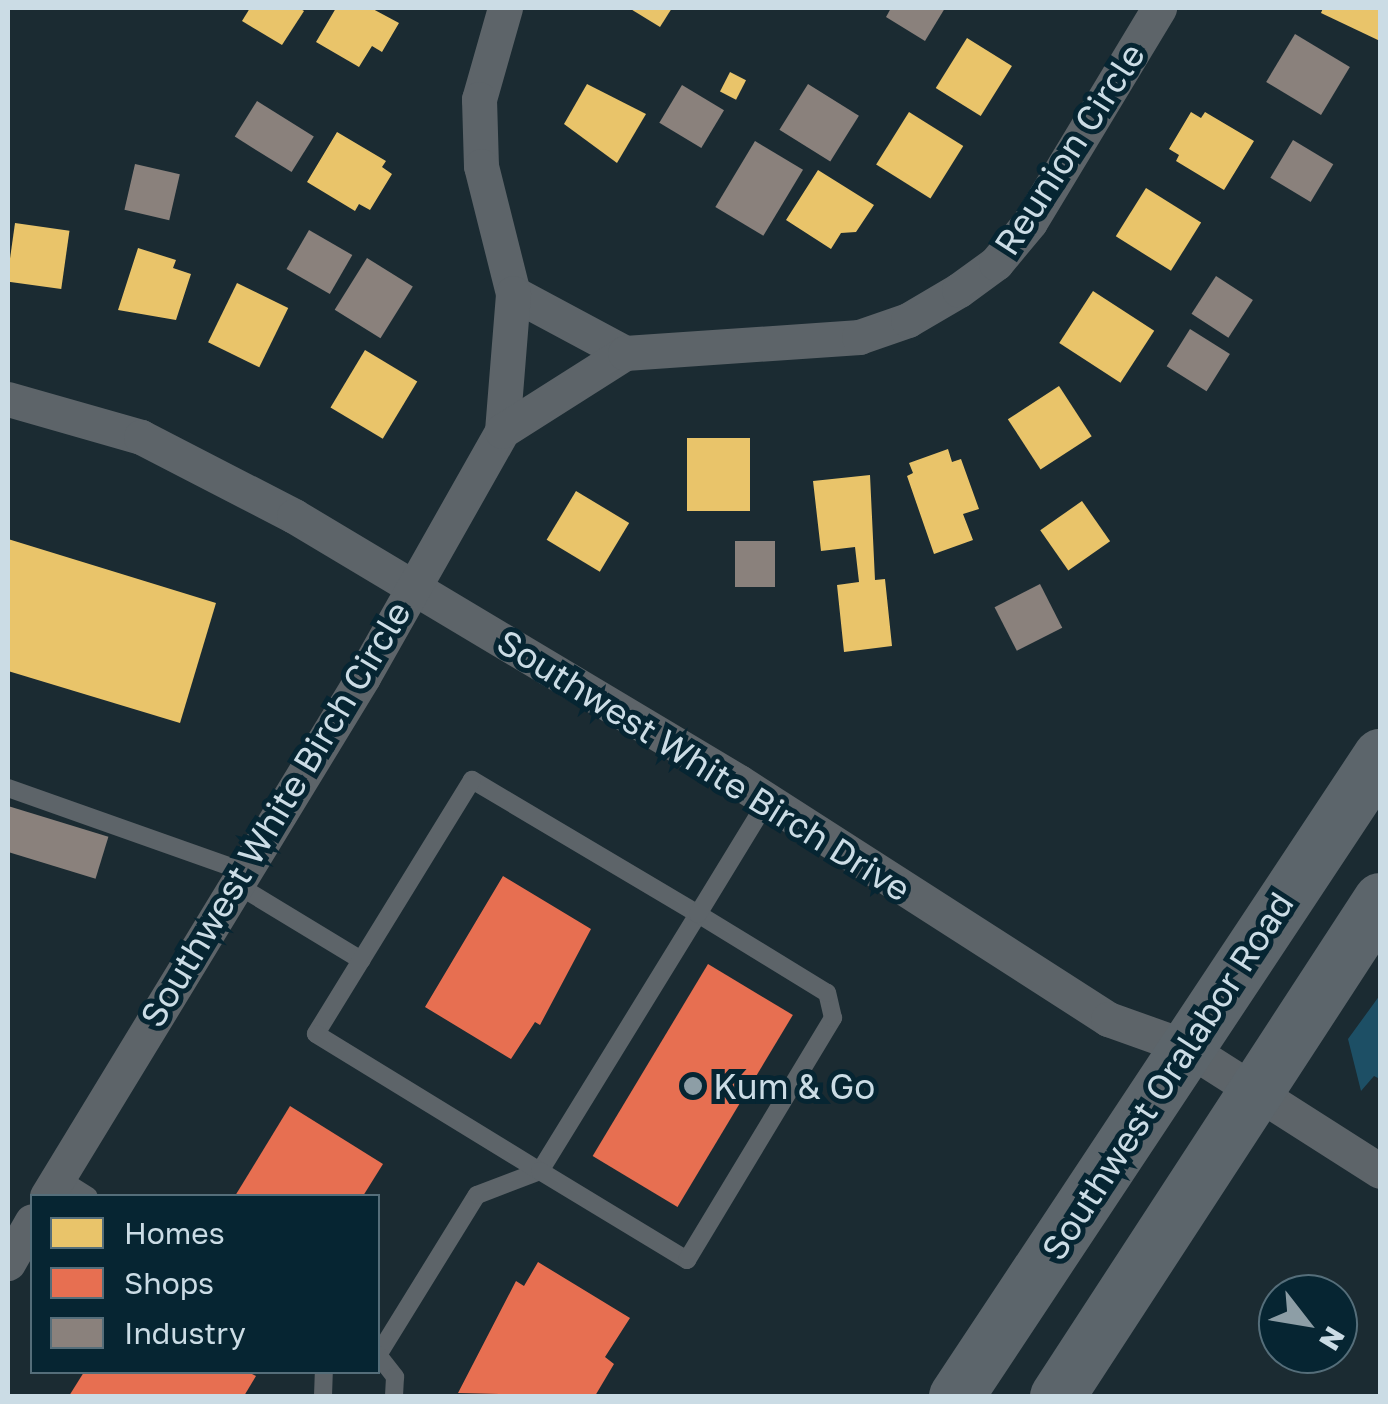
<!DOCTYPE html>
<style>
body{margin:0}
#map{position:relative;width:1388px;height:1404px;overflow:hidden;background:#1b2b32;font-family:"Golos Text",sans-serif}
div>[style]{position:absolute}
.green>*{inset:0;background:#1d4f65}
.homes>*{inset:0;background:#e9c46a;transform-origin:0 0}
.shops>*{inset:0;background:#e76f51;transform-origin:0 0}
.industry>*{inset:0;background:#8a817c;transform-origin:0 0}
.lane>*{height:18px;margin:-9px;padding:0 9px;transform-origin:9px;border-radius:9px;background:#5d6469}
.street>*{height:35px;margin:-17.5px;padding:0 17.5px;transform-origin:17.5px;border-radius:17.5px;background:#5d6469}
.primary>*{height:55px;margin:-27.5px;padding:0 27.5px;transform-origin:27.5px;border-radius:27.5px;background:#5c656b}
.dots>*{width:28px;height:28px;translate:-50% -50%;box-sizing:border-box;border:5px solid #062532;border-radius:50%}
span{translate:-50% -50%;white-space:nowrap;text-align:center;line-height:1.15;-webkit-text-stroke:10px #062532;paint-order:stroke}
.street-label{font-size:35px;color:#cbdce5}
.poi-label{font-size:35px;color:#cbdce5}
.left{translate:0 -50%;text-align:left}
.frame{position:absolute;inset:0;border:10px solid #cbdce5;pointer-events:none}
.legend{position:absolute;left:30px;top:1194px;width:350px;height:180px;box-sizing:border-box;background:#062532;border:2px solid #556e7a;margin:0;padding:12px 18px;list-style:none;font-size:30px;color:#cbdce5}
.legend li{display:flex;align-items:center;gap:20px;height:50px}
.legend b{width:50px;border:2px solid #556e7a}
.north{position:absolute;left:1258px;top:1274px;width:100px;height:100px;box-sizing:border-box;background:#062532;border:2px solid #556e7a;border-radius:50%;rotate:121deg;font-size:28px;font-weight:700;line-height:40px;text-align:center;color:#cbdce5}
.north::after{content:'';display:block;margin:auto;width:35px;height:45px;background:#8d9ea6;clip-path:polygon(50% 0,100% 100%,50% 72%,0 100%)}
</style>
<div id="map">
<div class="green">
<i style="clip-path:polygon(1380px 995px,1380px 1079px,1374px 1076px,1361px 1091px,1348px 1039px)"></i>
</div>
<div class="homes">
<i style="clip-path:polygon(250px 8px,299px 8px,304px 11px,282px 45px,242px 21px)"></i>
<i style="clip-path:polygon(336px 8px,371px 8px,399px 23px,382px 52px,372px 46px,359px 67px,316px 42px)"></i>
<i style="clip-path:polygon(629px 8px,672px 8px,660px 27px)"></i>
<i style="clip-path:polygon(1323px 8px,1380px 8px,1380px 41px,1321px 13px)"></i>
<i style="left:967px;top:38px;width:53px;height:59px;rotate:32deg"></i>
<i style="left:730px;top:72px;width:18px;height:22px;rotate:27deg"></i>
<i style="clip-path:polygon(587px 84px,646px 114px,617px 163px,564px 124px)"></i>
<i style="left:909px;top:112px;width:64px;height:62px;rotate:32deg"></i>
<i style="clip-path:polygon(1191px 112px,1201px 118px,1205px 112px,1254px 141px,1224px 190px,1176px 161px,1179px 155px,1169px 149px)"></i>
<i style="clip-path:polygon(337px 132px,386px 161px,382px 167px,392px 174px,370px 210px,359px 204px,355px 211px,307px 182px)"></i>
<i style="clip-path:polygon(818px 170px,874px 205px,856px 232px,841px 233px,831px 249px,786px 220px)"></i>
<i style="left:1146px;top:188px;width:65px;height:57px;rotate:32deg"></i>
<i style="left:15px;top:223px;width:55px;height:59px;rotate:8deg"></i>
<i style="clip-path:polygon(138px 248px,176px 260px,173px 268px,191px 274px,176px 320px,118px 310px)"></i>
<i style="left:237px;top:283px;width:57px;height:66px;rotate:26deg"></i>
<i style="left:1093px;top:291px;width:73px;height:62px;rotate:33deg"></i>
<i style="left:365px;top:350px;width:61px;height:67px;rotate:31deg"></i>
<i style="left:1059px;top:386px;width:60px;height:61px;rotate:57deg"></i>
<i style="left:687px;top:438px;width:63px;height:73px"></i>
<i style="clip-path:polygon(948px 449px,952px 462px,961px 459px,979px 509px,963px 514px,973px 540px,934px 554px,907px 476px,913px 473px,909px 463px)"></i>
<i style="clip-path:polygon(870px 475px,875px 580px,885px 579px,892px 646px,844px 652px,837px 585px,859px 582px,855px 547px,821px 551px,813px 481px)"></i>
<i style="left:576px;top:491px;width:62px;height:57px;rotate:31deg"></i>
<i style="left:1082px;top:501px;width:49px;height:51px;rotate:55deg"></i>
<i style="clip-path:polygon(8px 539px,216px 603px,180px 723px,8px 671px)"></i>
</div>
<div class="shops">
<i style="clip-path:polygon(503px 876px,591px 929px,540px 1025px,535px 1022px,511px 1059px,425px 1007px)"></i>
<i style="left:708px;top:964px;width:99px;height:224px;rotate:31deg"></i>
<i style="clip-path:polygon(290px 1106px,383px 1164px,363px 1196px,235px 1196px)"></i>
<i style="clip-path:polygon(538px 1262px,630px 1318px,605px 1357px,614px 1364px,595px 1396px,458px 1393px,516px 1281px,524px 1286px)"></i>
<i style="clip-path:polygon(84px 1372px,248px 1372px,256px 1376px,244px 1396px,69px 1396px)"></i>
</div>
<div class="industry">
<i style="clip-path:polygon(891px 8px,945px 8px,925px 41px,886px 17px)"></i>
<i style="left:1295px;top:34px;width:64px;height:56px;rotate:31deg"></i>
<i style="left:808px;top:84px;width:60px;height:54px;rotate:32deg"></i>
<i style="left:682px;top:85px;width:49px;height:44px;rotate:31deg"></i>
<i style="left:257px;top:101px;width:67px;height:42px;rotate:32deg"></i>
<i style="left:1293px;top:140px;width:47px;height:44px;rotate:31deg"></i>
<i style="left:755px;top:141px;width:56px;height:77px;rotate:31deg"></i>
<i style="left:135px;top:164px;width:46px;height:47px;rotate:13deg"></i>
<i style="left:309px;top:230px;width:50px;height:45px;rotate:30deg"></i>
<i style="left:367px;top:258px;width:54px;height:61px;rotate:32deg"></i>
<i style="left:1216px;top:276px;width:44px;height:45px;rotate:33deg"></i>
<i style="left:1190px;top:329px;width:47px;height:44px;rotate:32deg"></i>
<i style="left:775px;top:541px;width:46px;height:40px;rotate:90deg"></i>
<i style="left:1040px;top:584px;width:49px;height:51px;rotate:63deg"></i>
<i style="left:8px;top:806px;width:105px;height:44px;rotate:17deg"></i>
</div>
<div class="lane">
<i style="left:8px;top:788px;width:248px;rotate:19.5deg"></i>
<i style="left:234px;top:883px;width:149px;rotate:31.2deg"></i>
<i style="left:58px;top:1177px;width:36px;rotate:32deg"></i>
<i style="left:378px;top:1355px;width:188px;rotate:-58.3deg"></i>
<i style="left:477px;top:1195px;width:67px;rotate:-20.9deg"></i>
<i style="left:540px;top:1171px;width:302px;rotate:-58.4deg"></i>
<i style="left:698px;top:914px;width:263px;rotate:-149.3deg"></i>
<i style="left:472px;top:780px;width:298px;rotate:121.6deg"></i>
<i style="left:316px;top:1034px;width:263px;rotate:31.5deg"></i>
<i style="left:540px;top:1171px;width:172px;rotate:31.2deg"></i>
<i style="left:687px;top:1260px;width:283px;rotate:-58.9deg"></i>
<i style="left:833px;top:1018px;width:26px;rotate:-103deg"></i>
<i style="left:827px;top:993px;width:151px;rotate:-148.5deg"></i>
<i style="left:698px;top:914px;width:132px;rotate:-58.6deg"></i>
<i style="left:378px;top:1355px;width:28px;rotate:52deg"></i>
<i style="left:395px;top:1377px;width:19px;rotate:93deg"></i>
<i style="left:323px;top:1396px;width:24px;rotate:-88deg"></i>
</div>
<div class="street">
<i style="left:505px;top:8px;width:95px;rotate:105.9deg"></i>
<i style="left:479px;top:99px;width:67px;rotate:88.3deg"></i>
<i style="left:481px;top:166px;width:131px;rotate:75.9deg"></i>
<i style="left:513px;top:293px;width:127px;rotate:28.2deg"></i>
<i style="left:8px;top:399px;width:138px;rotate:15.9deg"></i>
<i style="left:141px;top:437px;width:172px;rotate:27.3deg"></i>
<i style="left:294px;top:516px;width:518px;rotate:30.87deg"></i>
<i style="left:739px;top:782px;width:439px;rotate:32.7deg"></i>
<i style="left:1108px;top:1019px;width:81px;rotate:19.6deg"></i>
<i style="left:1184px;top:1046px;width:232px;rotate:32.5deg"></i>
<i style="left:502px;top:431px;width:138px;rotate:-85.4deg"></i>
<i style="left:47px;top:1196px;width:608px;rotate:-58.66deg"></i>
<i style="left:363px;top:677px;width:283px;rotate:-60.5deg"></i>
<i style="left:502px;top:431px;width:146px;rotate:-32.4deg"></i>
<i style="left:625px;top:353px;width:235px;rotate:-3.9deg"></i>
<i style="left:859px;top:337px;width:52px;rotate:-19.1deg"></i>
<i style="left:908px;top:320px;width:59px;rotate:-30.5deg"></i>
<i style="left:959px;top:290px;width:46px;rotate:-36.1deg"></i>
<i style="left:996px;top:263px;width:53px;rotate:-50.3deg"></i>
<i style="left:1030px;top:222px;width:250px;rotate:-58.9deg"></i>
<i style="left:8px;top:1263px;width:48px;rotate:-60.3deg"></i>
</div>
<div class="primary">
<i style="left:956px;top:1396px;width:768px;rotate:-56.48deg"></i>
<i style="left:1057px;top:1396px;width:592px;rotate:-56.93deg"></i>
</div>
<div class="dots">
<i style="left:693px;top:1086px;background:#8d9ea6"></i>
</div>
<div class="street-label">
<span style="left:1069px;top:149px;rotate:-57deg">Reunion Circle</span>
<span style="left:704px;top:765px;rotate:32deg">Southwest White Birch Drive</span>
<span style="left:275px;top:814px;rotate:-59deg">Southwest White Birch Circle</span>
<span style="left:1167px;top:1076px;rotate:-57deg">Southwest Oralabor Road</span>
</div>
<div class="poi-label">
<span class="left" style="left:713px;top:1086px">Kum &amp; Go</span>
</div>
<div class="frame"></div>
<ul class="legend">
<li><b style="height:28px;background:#e9c46a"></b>Homes</li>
<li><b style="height:28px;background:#e76f51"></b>Shops</li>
<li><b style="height:28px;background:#8a817c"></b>Industry</li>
</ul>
<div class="north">N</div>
</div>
